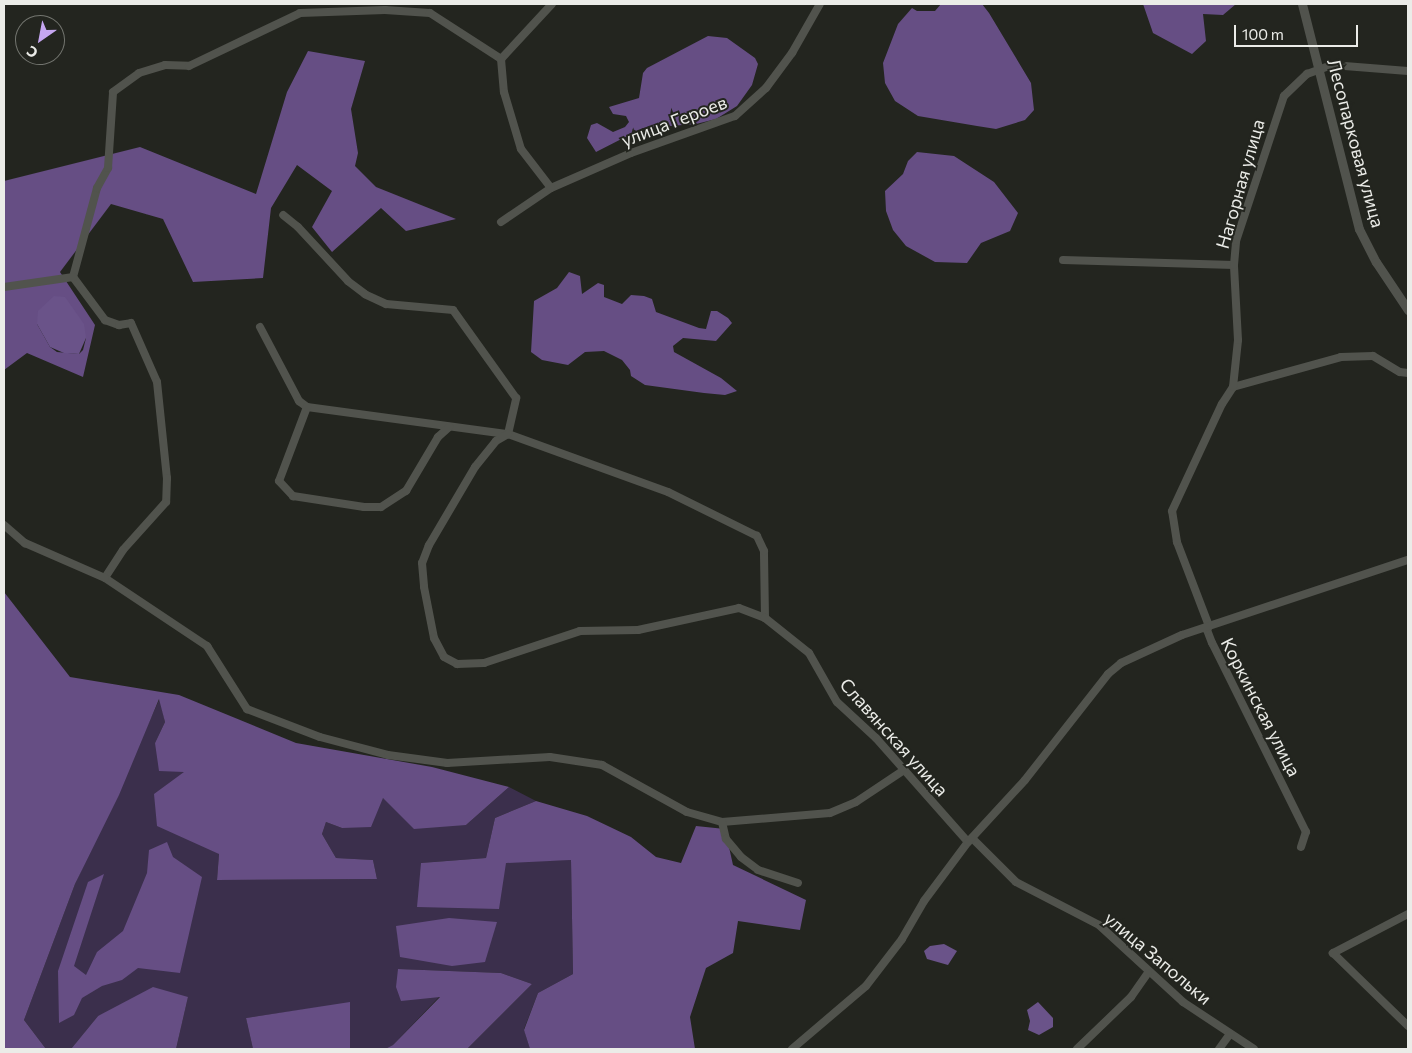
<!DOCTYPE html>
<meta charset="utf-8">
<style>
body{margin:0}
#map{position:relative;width:1412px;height:1053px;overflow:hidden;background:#23251f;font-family:Commissioner,sans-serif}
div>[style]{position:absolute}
.green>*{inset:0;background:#3b2f4c}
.forest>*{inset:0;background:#664e84}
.water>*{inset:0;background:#6a5389}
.minor>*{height:8px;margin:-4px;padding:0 4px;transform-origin:4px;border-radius:4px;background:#51534d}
.tertiary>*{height:9px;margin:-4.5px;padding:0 4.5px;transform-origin:4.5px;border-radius:4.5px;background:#51534d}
span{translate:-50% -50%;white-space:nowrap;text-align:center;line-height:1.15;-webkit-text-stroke:4px #23251f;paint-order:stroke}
.street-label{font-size:18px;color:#ebece8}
.frame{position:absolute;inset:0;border:5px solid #ebece8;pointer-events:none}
.north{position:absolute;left:15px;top:15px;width:50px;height:50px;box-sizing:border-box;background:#23251f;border:1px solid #73756f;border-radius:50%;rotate:213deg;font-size:14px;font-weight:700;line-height:20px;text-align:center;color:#ebece8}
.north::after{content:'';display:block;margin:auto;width:18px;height:22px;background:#c5a6f0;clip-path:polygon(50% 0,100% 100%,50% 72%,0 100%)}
.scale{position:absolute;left:1234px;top:25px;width:124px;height:22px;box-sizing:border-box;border:2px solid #ebece8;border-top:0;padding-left:6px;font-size:15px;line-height:18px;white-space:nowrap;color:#ebece8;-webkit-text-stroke:4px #23251f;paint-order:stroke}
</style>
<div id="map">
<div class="green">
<i style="clip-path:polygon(160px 698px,165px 722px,155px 743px,184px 772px,219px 854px,217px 880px,377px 879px,373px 860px,336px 858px,322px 834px,326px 822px,342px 828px,383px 798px,466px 825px,509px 787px,536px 801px,495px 818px,486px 858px,421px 863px,571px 860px,573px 974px,538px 993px,524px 1029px,530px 1049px,467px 1049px,532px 984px,501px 973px,398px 969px,440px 996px,393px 1045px,385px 1049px,350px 1049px,350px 1003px,246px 1018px,253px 1049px,176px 1049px,188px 997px,98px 1016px,71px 1049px,46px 1049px,24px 1020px,75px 884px)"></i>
</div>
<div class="forest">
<i style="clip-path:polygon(941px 4px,982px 4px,989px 13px,1031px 83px,1034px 110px,1025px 120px,996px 129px,977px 126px,918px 116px,895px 101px,885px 83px,883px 63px,898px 24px,912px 8px,917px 11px,935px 11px)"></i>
<i style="clip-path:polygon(1143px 4px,1236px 4px,1223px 15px,1203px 14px,1206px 41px,1192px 54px,1153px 33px)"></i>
<i style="clip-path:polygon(708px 36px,727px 38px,755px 58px,758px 64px,752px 85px,737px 106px,716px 119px,696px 124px,643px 128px,596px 152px,587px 138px,591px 125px,597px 123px,613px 132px,625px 127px,629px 122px,626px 116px,613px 114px,609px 107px,639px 98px,643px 73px,647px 68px)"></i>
<i style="clip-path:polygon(evenodd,308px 51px,365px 61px,351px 109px,358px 153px,355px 166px,376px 187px,456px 219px,406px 231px,381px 208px,332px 252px,312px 227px,332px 191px,297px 165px,271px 208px,263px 278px,193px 282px,163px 219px,111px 204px,60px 272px,95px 325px,83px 377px,27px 353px,4px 370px,4px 181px,140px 147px,256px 194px,287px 92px,308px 51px,37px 324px,86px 338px,83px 350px,79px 354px,57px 352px,50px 347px,37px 324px)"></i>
<i style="clip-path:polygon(917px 152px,954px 156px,994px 182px,1018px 213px,1010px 231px,981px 243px,967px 263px,935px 262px,906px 246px,893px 230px,886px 211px,885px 191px,903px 174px,908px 161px)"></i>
<i style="clip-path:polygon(569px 272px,580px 276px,582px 294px,598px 283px,604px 285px,604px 297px,622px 304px,631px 295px,644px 296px,652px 299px,656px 312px,699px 328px,706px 329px,711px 311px,717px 311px,728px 318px,732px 323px,716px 341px,683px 338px,673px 346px,674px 352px,721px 378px,737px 391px,725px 395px,704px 393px,645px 385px,631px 376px,630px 370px,622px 360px,604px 351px,585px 352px,568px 365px,542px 360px,531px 352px,534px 301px,557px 288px)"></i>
<i style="clip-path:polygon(4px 592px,70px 677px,179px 695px,296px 743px,432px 767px,509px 787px,466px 825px,414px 829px,383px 798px,371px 827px,342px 828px,326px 822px,322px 834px,336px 858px,373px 860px,377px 879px,217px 880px,219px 854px,157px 826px,154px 794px,184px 772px,159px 771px,155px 743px,165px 722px,159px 699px,119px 795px,75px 884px,24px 1020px,46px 1049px,4px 1049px)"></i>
<i style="clip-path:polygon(536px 801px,587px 816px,631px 837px,656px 857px,681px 863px,696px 826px,725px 829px,733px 865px,806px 900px,800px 930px,738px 921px,733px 953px,706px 968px,690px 1017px,695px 1049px,530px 1049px,524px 1030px,538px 993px,573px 974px,571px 860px,506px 863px,499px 909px,417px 907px,421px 863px,486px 858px,495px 818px)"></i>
<i style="clip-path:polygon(167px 842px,173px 857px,202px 877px,180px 973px,138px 968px,122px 980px,102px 986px,82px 998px,74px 1015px,59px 1023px,58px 971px,88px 882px,104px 874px,74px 966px,86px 975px,97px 952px,123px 931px,147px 873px,149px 850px)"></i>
<i style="clip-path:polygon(449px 918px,497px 922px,485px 962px,452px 966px,400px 957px,396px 926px)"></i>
<i style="clip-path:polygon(398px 969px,501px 973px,532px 984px,467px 1049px,385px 1049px,393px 1045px,440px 997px,401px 1001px,396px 987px)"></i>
<i style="clip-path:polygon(153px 987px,188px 997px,176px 1049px,71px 1049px,98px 1016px)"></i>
<i style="clip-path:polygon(350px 1002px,350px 1049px,253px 1049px,246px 1018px)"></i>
</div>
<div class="water">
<i style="clip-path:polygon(54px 296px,65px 297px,84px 324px,86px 338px,79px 354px,64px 353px,50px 347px,37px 324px,38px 311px)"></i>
<i style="clip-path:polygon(944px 944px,957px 951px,948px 965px,927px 959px,924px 951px,930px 946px)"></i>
<i style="clip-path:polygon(1038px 1002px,1053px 1018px,1053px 1027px,1039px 1035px,1028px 1030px,1030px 1021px,1027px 1010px)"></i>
</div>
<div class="minor">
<i style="left:501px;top:59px;width:75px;rotate:-47.2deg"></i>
<i style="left:501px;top:222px;width:60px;rotate:-34.2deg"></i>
<i style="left:551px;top:188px;width:87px;rotate:-23.6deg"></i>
<i style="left:631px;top:153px;width:110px;rotate:-19.6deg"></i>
<i style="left:735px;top:116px;width:42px;rotate:-42.1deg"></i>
<i style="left:766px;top:88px;width:44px;rotate:-53.4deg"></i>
<i style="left:792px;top:53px;width:56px;rotate:-60.3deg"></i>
<i style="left:1063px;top:260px;width:171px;rotate:1.7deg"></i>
<i style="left:73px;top:277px;width:54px;rotate:53.3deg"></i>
<i style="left:105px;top:320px;width:15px;rotate:20deg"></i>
<i style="left:119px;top:325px;width:12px;rotate:-9deg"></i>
<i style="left:131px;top:323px;width:64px;rotate:66.2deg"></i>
<i style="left:157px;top:382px;width:97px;rotate:84.1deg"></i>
<i style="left:167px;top:478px;width:24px;rotate:92deg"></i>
<i style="left:166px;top:502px;width:64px;rotate:131.9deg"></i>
<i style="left:123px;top:550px;width:33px;rotate:123deg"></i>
<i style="left:105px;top:578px;width:123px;rotate:33.7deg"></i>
<i style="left:207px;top:646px;width:75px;rotate:57.6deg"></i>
<i style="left:247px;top:709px;width:78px;rotate:21deg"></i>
<i style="left:320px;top:737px;width:70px;rotate:14.8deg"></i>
<i style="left:388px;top:755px;width:60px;rotate:7.7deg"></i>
<i style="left:447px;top:763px;width:103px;rotate:-3.3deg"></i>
<i style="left:550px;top:757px;width:53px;rotate:8.7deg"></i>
<i style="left:602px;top:765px;width:97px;rotate:28.9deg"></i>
<i style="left:687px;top:812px;width:36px;rotate:16deg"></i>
<i style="left:722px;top:822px;width:108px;rotate:-4.8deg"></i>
<i style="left:830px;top:813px;width:28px;rotate:-23deg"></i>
<i style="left:856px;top:802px;width:58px;rotate:-33.7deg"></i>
<i style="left:73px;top:277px;width:92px;rotate:-74.9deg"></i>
<i style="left:97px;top:188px;width:23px;rotate:-61deg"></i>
<i style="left:108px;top:168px;width:76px;rotate:-86.2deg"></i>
<i style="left:113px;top:92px;width:32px;rotate:-36deg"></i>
<i style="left:139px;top:73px;width:27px;rotate:-17deg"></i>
<i style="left:165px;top:65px;width:24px;rotate:2deg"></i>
<i style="left:189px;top:66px;width:123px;rotate:-25.5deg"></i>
<i style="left:300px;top:13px;width:85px;rotate:-2deg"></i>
<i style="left:385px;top:10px;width:45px;rotate:3.8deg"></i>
<i style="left:430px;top:13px;width:85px;rotate:32.9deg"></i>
<i style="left:501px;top:59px;width:33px;rotate:85deg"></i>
<i style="left:504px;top:92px;width:59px;rotate:73.4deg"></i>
<i style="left:521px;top:149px;width:49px;rotate:52.4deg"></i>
<i style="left:4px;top:287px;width:70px;rotate:-8.2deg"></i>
<i style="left:260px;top:327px;width:84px;rotate:62.2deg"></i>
<i style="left:299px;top:401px;width:10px;rotate:37deg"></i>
<i style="left:307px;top:407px;width:203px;rotate:7.7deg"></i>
<i style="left:508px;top:434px;width:37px;rotate:-77deg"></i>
<i style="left:516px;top:398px;width:108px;rotate:-125.6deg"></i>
<i style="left:453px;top:310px;width:67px;rotate:-174.9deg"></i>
<i style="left:386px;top:304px;width:23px;rotate:-155deg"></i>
<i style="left:365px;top:294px;width:21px;rotate:-143deg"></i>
<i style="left:348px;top:281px;width:74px;rotate:-132.8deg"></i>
<i style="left:298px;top:227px;width:19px;rotate:-141deg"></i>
<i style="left:1233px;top:387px;width:112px;rotate:-15.5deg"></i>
<i style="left:1341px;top:357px;width:32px;rotate:-2deg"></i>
<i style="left:1373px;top:356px;width:31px;rotate:31deg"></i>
<i style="left:1400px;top:372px;width:8px;rotate:7deg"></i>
<i style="left:307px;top:407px;width:79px;rotate:110.7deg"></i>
<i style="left:279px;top:481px;width:21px;rotate:47deg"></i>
<i style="left:293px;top:496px;width:72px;rotate:8.8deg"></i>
<i style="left:364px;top:507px;width:17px"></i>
<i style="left:381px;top:507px;width:30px;rotate:-33deg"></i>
<i style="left:406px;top:491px;width:63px;rotate:-59.3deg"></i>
<i style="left:438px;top:437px;width:15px;rotate:-42deg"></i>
<i style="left:4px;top:525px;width:28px;rotate:41deg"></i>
<i style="left:25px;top:543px;width:87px;rotate:23.6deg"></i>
<i style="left:765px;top:618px;width:67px;rotate:-90.9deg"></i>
<i style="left:764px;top:551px;width:17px;rotate:-115deg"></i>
<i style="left:757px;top:536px;width:99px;rotate:-153.7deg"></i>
<i style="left:668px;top:492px;width:170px;rotate:-160.1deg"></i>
<i style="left:508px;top:434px;width:14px;rotate:150deg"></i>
<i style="left:496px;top:441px;width:33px;rotate:129deg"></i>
<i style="left:475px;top:467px;width:91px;rotate:120.5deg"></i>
<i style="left:429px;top:545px;width:19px;rotate:111deg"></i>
<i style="left:422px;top:563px;width:24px;rotate:85deg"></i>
<i style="left:424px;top:587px;width:52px;rotate:78.9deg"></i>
<i style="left:434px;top:638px;width:21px;rotate:62deg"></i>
<i style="left:444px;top:657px;width:15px;rotate:28deg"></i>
<i style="left:457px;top:664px;width:27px;rotate:-2deg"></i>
<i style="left:484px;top:663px;width:101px;rotate:-18.4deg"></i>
<i style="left:580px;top:631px;width:58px;rotate:-1deg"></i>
<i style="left:638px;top:630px;width:103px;rotate:-12.3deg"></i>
<i style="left:739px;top:608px;width:28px;rotate:21deg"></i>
<i style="left:765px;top:618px;width:56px;rotate:38.5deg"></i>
<i style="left:809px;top:653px;width:56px;rotate:60.3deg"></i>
<i style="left:837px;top:702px;width:53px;rotate:42.7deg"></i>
<i style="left:876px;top:738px;width:139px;rotate:48.5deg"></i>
<i style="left:722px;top:822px;width:17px;rotate:77deg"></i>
<i style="left:726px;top:839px;width:23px;rotate:50deg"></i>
<i style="left:741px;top:857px;width:21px;rotate:37deg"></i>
<i style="left:758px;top:870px;width:42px;rotate:18deg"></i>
<i style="left:972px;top:838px;width:62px;rotate:45deg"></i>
<i style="left:1016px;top:882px;width:93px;rotate:27.4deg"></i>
<i style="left:1099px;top:925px;width:114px;rotate:42.5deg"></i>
<i style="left:1183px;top:1002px;width:85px;rotate:33.5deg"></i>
<i style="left:1301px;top:847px;width:16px;rotate:-72deg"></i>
<i style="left:1306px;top:832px;width:211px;rotate:-116.4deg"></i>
<i style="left:1212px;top:643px;width:14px;rotate:-111deg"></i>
<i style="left:1207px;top:630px;width:4px;rotate:-63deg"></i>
<i style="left:1209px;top:626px;width:90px;rotate:-110.9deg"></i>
<i style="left:1177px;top:542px;width:31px;rotate:-99deg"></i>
<i style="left:1172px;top:511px;width:118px;rotate:-65deg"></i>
<i style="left:1222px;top:404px;width:20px;rotate:-57deg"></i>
<i style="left:1233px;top:387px;width:47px;rotate:-83.9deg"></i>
<i style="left:1238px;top:340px;width:75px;rotate:-93.1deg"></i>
<i style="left:1234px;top:265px;width:24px;rotate:-85deg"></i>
<i style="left:1236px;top:241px;width:153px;rotate:-71.7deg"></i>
<i style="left:1284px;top:96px;width:32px;rotate:-44deg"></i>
<i style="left:1307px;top:74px;width:27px;rotate:-20deg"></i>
<i style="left:1332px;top:65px;width:76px;rotate:4.5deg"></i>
<i style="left:1408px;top:914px;width:85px;rotate:152.5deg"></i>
<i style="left:1333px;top:953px;width:105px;rotate:44.2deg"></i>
<i style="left:792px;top:1049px;width:97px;rotate:-40.4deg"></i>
<i style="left:866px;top:986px;width:59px;rotate:-52.5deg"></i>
<i style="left:902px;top:939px;width:44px;rotate:-59.9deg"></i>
<i style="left:924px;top:901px;width:74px;rotate:-53.3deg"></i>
<i style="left:968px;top:842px;width:84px;rotate:-47.4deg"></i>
<i style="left:1025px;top:780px;width:135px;rotate:-51.9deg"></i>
<i style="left:1108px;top:674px;width:17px;rotate:-40deg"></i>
<i style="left:1121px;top:663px;width:67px;rotate:-24.7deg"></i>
<i style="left:1182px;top:635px;width:238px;rotate:-18.4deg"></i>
<i style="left:1077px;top:1049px;width:75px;rotate:-43.9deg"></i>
<i style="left:1131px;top:997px;width:29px;rotate:-55deg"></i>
<i style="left:1219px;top:1049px;width:19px;rotate:-54deg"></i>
</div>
<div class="tertiary">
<i style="left:1302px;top:4px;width:232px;rotate:75.8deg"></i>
<i style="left:1359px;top:229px;width:37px;rotate:63deg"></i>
<i style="left:1376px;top:262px;width:58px;rotate:56.3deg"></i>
</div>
<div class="street-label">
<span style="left:674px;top:121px;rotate:-21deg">улица Героев</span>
<span style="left:1356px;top:143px;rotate:75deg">Лесопарковая улица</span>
<span style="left:1240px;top:184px;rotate:-74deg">Нагорная улица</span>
<span style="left:1261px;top:707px;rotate:63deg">Коркинская улица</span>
<span style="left:894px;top:737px;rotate:48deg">Славянская улица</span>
<span style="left:1158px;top:958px;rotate:40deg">улица Запольки</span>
</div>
<div class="frame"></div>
<div class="north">С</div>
<div class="scale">100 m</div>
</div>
